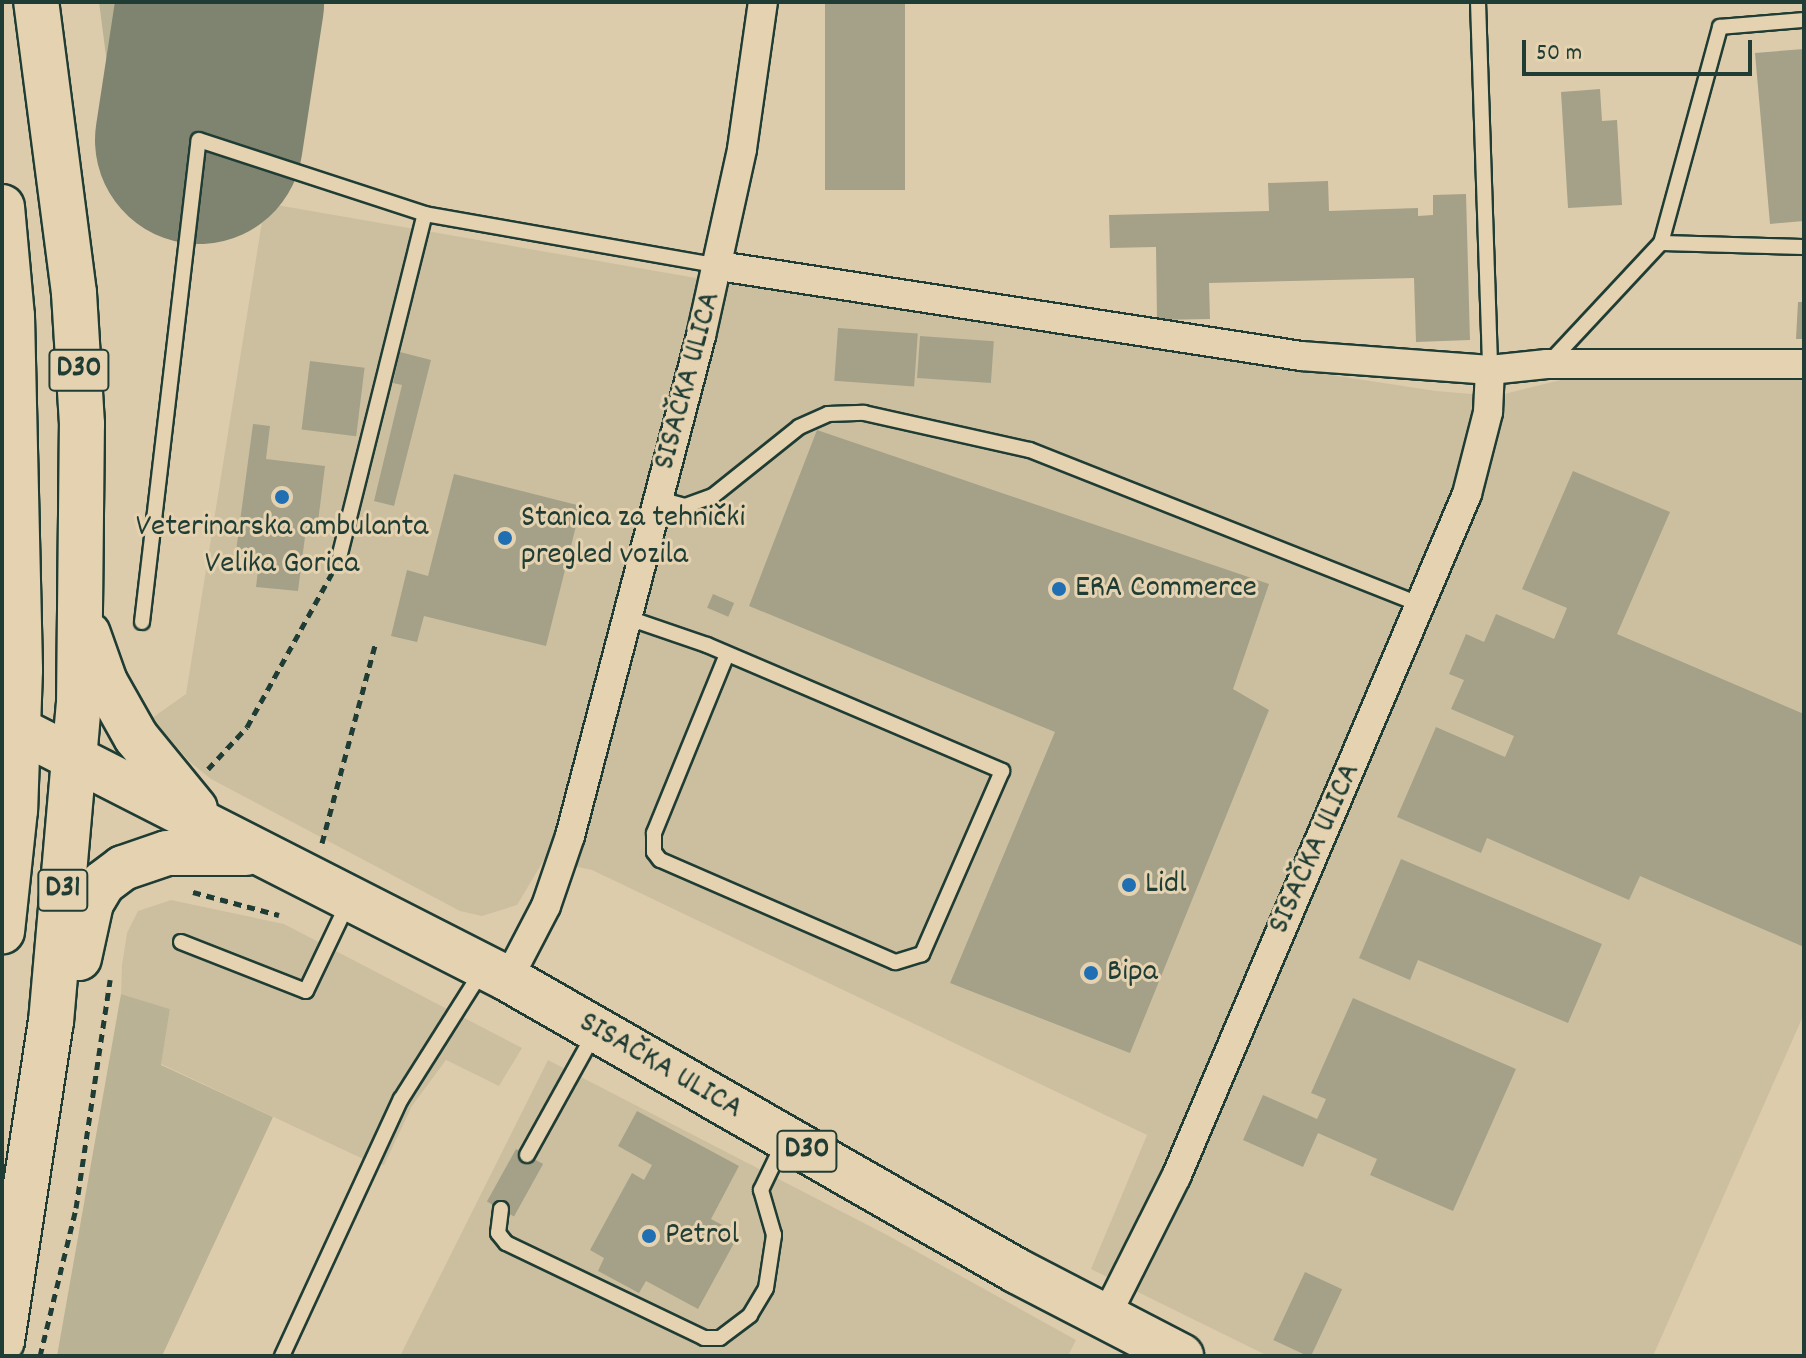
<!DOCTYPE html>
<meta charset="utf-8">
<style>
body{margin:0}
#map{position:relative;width:1806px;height:1358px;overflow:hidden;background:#ddccab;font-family:Dekko,sans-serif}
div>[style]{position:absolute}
.built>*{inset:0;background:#ccbfa0}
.green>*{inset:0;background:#bab295}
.runway>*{height:208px;margin:-104px;padding:0 104px;transform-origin:104px;border-radius:104px;background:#7e8470}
.building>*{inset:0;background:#a4a188;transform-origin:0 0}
.path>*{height:5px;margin-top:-2.5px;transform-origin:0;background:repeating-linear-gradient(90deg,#1f3d34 0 8px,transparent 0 14px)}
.roads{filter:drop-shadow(2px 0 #1f3d34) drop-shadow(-2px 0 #1f3d34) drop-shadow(0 2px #1f3d34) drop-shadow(0 -2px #1f3d34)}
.lane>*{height:14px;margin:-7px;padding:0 7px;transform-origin:7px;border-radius:7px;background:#e5d2b0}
.street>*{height:28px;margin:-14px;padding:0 14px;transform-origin:14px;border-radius:14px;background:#e5d2b0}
.primary>*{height:44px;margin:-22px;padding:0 22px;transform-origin:22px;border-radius:22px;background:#e5d2b0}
.dots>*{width:22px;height:22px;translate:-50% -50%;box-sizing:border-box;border:4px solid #e5d2b0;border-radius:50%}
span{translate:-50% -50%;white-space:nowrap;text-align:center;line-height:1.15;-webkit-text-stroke:6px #e5d2b0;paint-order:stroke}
.shield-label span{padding:2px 6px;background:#e5d2b0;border:2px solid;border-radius:6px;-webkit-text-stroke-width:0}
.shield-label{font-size:30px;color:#1f3d34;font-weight:700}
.street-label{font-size:32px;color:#1f3d34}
.poi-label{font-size:32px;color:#1f3d34}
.left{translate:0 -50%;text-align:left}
.frame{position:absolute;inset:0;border:4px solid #1f3d34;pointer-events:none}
.scale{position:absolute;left:1522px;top:40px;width:230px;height:36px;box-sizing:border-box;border:4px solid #1f3d34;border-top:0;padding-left:10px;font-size:24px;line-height:28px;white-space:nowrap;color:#1f3d34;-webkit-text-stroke:6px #e5d2b0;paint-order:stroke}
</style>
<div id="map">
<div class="built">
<i style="clip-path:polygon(265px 203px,702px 279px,1436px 391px,1496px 396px,1569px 378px,1804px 378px,1804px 1014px,1653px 1356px,1268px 1356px,1091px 1269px,1147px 1135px,592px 870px,544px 860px,517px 905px,482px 916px,460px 911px,211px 779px,190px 762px,152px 718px,186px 694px)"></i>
<i style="clip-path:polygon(171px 900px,284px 924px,522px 1048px,499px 1086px,446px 1060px,412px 1106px,384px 1165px,361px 1158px,161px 1064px,170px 1009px,121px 994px,122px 965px,127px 933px,138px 911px)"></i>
<i style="clip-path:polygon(548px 1060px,887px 1235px,1076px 1340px,1068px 1356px,400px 1356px)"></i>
</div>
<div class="green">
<i style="clip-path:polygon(99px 2px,185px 2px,166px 174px,140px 165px,117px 140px)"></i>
<i style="clip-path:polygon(121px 994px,170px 1009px,161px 1065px,273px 1117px,162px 1356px,57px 1356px)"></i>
</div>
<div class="runway">
<i style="left:199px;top:140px;width:140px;rotate:-81.3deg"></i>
</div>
<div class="building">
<i style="left:825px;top:2px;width:80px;height:188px"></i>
<i style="clip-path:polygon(1804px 49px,1804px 221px,1770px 224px,1755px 53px)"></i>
<i style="clip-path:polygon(1600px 89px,1602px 121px,1617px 120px,1622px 205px,1568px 208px,1561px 92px)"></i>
<i style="clip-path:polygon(1328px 181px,1329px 211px,1418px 208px,1418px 216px,1433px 215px,1433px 195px,1466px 194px,1470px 340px,1416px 342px,1414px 278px,1209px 283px,1210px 319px,1157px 320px,1156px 247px,1110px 248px,1109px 215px,1269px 211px,1268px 183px)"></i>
<i style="clip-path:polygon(1798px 302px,1804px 302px,1804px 339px,1796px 339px)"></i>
<i style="left:838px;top:328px;width:80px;height:53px;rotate:4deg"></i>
<i style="left:920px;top:336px;width:74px;height:42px;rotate:4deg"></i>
<i style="clip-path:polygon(400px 352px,431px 360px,394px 506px,374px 501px,402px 385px,393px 383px)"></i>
<i style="left:310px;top:361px;width:55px;height:69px;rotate:7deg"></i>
<i style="clip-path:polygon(253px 424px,270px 426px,266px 459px,325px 466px,317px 530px,306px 529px,298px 591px,256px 587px,259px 562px,235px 559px)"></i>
<i style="clip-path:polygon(817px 430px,1269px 584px,1233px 689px,1269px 710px,1130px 1053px,950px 983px,1055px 732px,749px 606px)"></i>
<i style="clip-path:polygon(1573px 471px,1670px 512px,1617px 634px,1804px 714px,1804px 947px,1640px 876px,1629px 900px,1487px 838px,1481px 853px,1397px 817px,1436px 727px,1505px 757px,1514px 736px,1451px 709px,1464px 680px,1449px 674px,1466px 634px,1484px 642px,1496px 614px,1554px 639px,1567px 608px,1522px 589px)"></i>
<i style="clip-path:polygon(454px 474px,581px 506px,546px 646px,424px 616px,417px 642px,391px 636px,407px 570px,428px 576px)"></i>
<i style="left:713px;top:594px;width:23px;height:15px;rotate:23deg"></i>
<i style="clip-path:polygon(1401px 859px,1602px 944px,1568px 1023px,1418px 960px,1410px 980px,1359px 958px)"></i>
<i style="clip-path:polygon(1353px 998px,1516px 1069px,1453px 1211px,1370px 1175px,1377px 1159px,1318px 1133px,1303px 1167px,1243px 1140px,1263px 1095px,1317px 1119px,1326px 1099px,1311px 1093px)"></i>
<i style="clip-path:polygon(637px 1111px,739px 1166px,711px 1219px,739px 1234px,698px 1309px,646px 1281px,639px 1293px,598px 1271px,604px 1258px,590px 1250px,632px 1173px,644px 1180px,652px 1165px,618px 1146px)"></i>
<i style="left:516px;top:1149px;width:31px;height:60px;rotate:29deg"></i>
<i style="left:1305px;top:1272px;width:41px;height:75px;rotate:25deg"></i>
</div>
<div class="path">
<i style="left:208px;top:769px;width:57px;rotate:-47.1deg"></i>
<i style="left:247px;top:727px;width:176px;rotate:-61.1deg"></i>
<i style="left:322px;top:843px;width:205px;rotate:-75deg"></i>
<i style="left:193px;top:892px;width:89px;rotate:15deg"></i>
<i style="left:40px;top:1356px;width:152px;rotate:-76.3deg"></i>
<i style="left:76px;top:1208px;width:231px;rotate:-81.5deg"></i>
</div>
<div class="roads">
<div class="lane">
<i style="left:1478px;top:2px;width:368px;rotate:88.1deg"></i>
<i style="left:1661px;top:243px;width:143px;rotate:1.6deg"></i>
<i style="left:1548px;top:364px;width:166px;rotate:-47deg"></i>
<i style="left:1661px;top:243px;width:224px;rotate:-74.7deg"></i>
<i style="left:1720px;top:27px;width:84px;rotate:-4.8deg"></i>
<i style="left:659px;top:499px;width:27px;rotate:15deg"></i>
<i style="left:685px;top:506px;width:30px;rotate:-20deg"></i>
<i style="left:713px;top:496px;width:110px;rotate:-38.7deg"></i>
<i style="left:799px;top:427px;width:32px;rotate:-24deg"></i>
<i style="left:828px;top:414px;width:36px;rotate:-2deg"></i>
<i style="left:864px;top:413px;width:170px;rotate:12.6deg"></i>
<i style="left:1030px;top:450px;width:422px;rotate:21.6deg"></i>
<i style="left:340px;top:554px;width:350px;rotate:-76deg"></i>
<i style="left:628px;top:618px;width:83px;rotate:18.9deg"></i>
<i style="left:707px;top:645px;width:321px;rotate:23.1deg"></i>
<i style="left:1002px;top:771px;width:200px;rotate:113.6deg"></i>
<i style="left:922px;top:954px;width:28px;rotate:163deg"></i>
<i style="left:895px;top:962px;width:256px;rotate:-156.5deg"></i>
<i style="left:660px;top:860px;width:10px;rotate:-127deg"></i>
<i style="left:654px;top:852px;width:19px;rotate:-90deg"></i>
<i style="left:654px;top:833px;width:193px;rotate:-67.8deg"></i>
<i style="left:142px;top:622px;width:485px;rotate:-83.3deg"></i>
<i style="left:199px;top:140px;width:238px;rotate:18.1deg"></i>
<i style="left:425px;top:214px;width:299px;rotate:10deg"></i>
<i style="left:181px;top:942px;width:134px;rotate:21.4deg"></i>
<i style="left:306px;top:991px;width:98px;rotate:-64.5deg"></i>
<i style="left:527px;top:1155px;width:138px;rotate:-61deg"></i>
<i style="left:501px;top:1209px;width:24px;rotate:97deg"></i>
<i style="left:498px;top:1233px;width:13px;rotate:51deg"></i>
<i style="left:506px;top:1243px;width:220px;rotate:25.6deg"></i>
<i style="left:704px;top:1338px;width:16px"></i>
<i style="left:720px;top:1338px;width:38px;rotate:-37deg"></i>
<i style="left:750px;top:1315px;width:31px;rotate:-59deg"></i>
<i style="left:766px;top:1288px;width:54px;rotate:-81.4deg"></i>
<i style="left:774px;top:1235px;width:47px;rotate:-106.1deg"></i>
<i style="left:761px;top:1190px;width:51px;rotate:-64.4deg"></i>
<i style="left:282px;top:1356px;width:283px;rotate:-65.2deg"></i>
<i style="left:401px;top:1099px;width:151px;rotate:-57.7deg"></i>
</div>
<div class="street">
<i style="left:719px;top:266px;width:589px;rotate:8.79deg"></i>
<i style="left:1301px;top:356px;width:190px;rotate:4.2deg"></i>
<i style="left:1490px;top:370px;width:57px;rotate:-6deg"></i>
<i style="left:1547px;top:364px;width:257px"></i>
<i style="left:508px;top:979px;width:82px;rotate:-62.5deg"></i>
<i style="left:546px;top:906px;width:74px;rotate:-71.1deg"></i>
<i style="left:570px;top:836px;width:517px;rotate:-75.32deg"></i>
<i style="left:701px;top:336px;width:191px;rotate:-77.6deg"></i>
<i style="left:742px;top:149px;width:148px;rotate:-81.9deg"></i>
<i style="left:1106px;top:1316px;width:156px;rotate:-63.3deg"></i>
<i style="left:1176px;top:1177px;width:742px;rotate:-66.92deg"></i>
<i style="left:1467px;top:494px;width:85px;rotate:-75.6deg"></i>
<i style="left:1488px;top:412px;width:42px;rotate:-87.3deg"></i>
</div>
<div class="primary">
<i style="left:2px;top:207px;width:109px;rotate:84.8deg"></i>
<i style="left:12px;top:316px;width:354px;rotate:88.7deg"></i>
<i style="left:20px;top:670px;width:140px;rotate:92deg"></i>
<i style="left:15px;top:810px;width:122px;rotate:96.1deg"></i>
<i style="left:88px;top:634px;width:51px;rotate:70.5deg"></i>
<i style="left:105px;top:682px;width:63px;rotate:60.6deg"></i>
<i style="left:136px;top:737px;width:93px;rotate:50.7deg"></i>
<i style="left:17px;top:729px;width:551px;rotate:26.98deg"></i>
<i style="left:508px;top:979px;width:587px;rotate:29.84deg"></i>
<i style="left:1017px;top:1271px;width:185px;rotate:27.4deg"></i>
<i style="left:79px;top:958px;width:56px;rotate:-77.7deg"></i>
<i style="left:91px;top:903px;width:23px;rotate:-59deg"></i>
<i style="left:103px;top:883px;width:25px;rotate:-37deg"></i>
<i style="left:123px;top:868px;width:46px;rotate:-18.8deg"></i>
<i style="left:167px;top:853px;width:79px"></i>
<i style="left:2px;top:1341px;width:323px;rotate:-81.3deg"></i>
<i style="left:51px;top:1022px;width:318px;rotate:-85deg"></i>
<i style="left:79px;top:705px;width:281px;rotate:-89.4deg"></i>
<i style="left:82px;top:424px;width:131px;rotate:-93.5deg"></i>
<i style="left:74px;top:293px;width:293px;rotate:-97.4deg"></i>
</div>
</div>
<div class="dots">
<i style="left:282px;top:497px;background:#1f6fb2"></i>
<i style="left:505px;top:538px;background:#1f6fb2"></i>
<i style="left:1059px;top:589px;background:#1f6fb2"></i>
<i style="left:1129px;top:885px;background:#1f6fb2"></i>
<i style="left:1091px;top:973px;background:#1f6fb2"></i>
<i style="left:649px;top:1236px;background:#1f6fb2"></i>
</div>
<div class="shield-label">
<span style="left:79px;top:370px">D30</span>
<span style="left:63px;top:890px">D31</span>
<span style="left:807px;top:1151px">D30</span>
</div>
<div class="street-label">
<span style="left:689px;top:381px;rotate:-75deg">SISAČKA ULICA</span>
<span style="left:1316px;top:849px;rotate:-66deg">SISAČKA ULICA</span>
<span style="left:660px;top:1067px;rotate:30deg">SISAČKA ULICA</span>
</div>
<div class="poi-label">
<span class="left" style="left:521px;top:538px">Stanica za tehnički<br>pregled vozila</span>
<span style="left:282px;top:547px">Veterinarska ambulanta<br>Velika Gorica</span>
<span class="left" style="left:1075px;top:589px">ERA Commerce</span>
<span class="left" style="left:1145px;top:885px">Lidl</span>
<span class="left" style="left:1107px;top:973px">Bipa</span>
<span class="left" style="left:665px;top:1236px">Petrol</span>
</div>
<div class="frame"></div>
<div class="scale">50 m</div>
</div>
